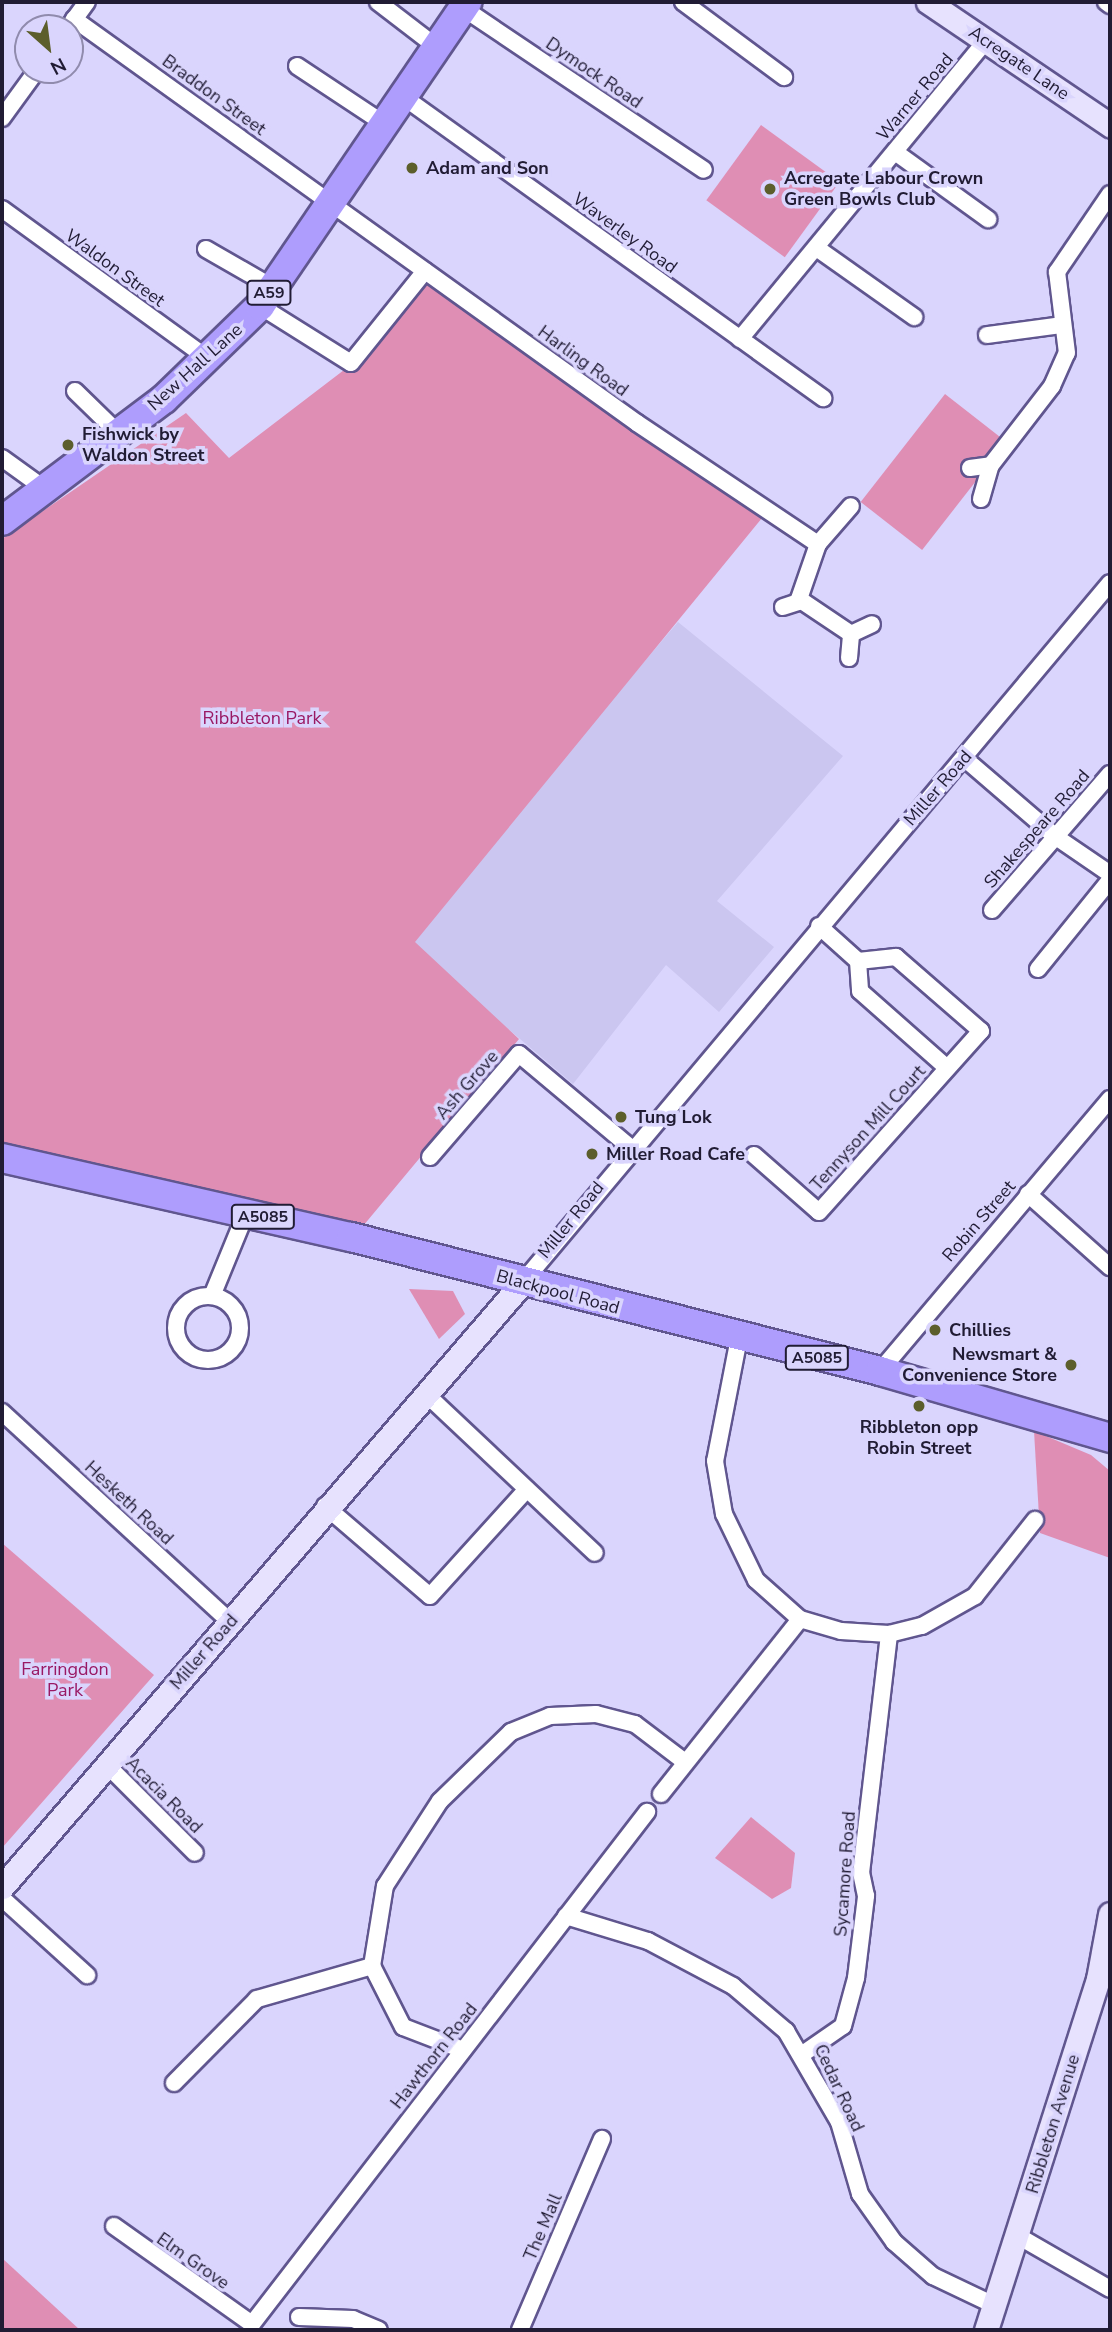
<!DOCTYPE html>
<style>
body{margin:0}
#map{position:relative;width:1112px;height:2332px;overflow:hidden;background:#dad5fd;font-family:"Nunito Sans",sans-serif}
div>[style]{position:absolute}
.built>*{inset:0;background:#cbc6f0}
.green>*{inset:0;background:#df8eb4;transform-origin:0 0}
.roads{filter:drop-shadow(2px 0 #60568f) drop-shadow(-2px 0 #60568f) drop-shadow(0 2px #60568f) drop-shadow(0 -2px #60568f)}
.street>*{height:16px;margin:-8px;padding:0 8px;transform-origin:8px;border-radius:8px;background:#fff}
.street>.ring{margin:-8px;padding:0;box-sizing:content-box;background:none;border:16px solid #fff;border-radius:50%}
.secondary>*{height:23px;margin:-11.5px;padding:0 11.5px;transform-origin:11.5px;border-radius:11.5px;background:#e7e2fe}
.highway>*{height:28px;margin:-14px;padding:0 14px;transform-origin:14px;border-radius:14px;background:#ae9dfd}
.dots>*{width:19px;height:19px;translate:-50% -50%;box-sizing:border-box;border:4px solid #dad5fd;border-radius:50%}
span{translate:-50% -50%;white-space:nowrap;text-align:center;line-height:1.15;-webkit-text-stroke:7px #dad5fd;paint-order:stroke}
.shield-label span{padding:2px 5px;background:#dad5fd;border:2px solid;border-radius:5px;-webkit-text-stroke-width:0}
.shield-label{font-size:16px;color:#211c34;font-weight:700}
.street-label{font-size:18px;color:#211c34}
.poi-label{font-size:18px;color:#211c34;font-weight:700}
.left{translate:0 -50%;text-align:left}
.right{translate:-100% -50%;text-align:right}
.park-label{font-size:18px;color:#991864}
.frame{position:absolute;inset:0;border:4px solid #211c34;pointer-events:none}
.north{position:absolute;left:14px;top:14px;width:70px;height:70px;box-sizing:border-box;background:#dad5fd;border:2px solid #908bad;border-radius:50%;rotate:152deg;font-size:19px;font-weight:700;line-height:28px;text-align:center;color:#211c34}
.north::after{content:'';display:block;margin:auto;width:24px;height:32px;background:#5c5e2b;clip-path:polygon(50% 0,100% 100%,50% 72%,0 100%)}
</style>
<div id="map">
<div class="built">
<i style="clip-path:polygon(678px 622px,843px 756px,717px 901px,774px 947px,719px 1012px,666px 965px,573px 1084px,406px 942px)"></i>
</div>
<div class="green">
<i style="left:761px;top:125px;width:97px;height:93px;rotate:36deg"></i>
<i style="clip-path:polygon(426px 280px,762px 518px,415px 942px,519px 1039px,363px 1226px,2px 1145px,2px 539px,186px 413px,229px 458px,361px 357px)"></i>
<i style="left:945px;top:394px;width:78px;height:137px;rotate:38deg"></i>
<i style="clip-path:polygon(409px 1289px,453px 1291px,465px 1314px,439px 1339px)"></i>
<i style="clip-path:polygon(1034px 1431px,1091px 1455px,1110px 1471px,1110px 1558px,1040px 1533px)"></i>
<i style="clip-path:polygon(2px 1543px,154px 1675px,2px 1848px)"></i>
<i style="clip-path:polygon(751px 1817px,795px 1853px,791px 1888px,772px 1899px,715px 1858px)"></i>
<i style="clip-path:polygon(2px 2258px,80px 2330px,2px 2330px)"></i>
</div>
<div class="roads">
<div class="street">
<i style="left:378px;top:2px;width:76px;rotate:37.5deg"></i>
<i style="left:683px;top:2px;width:126px;rotate:36.6deg"></i>
<i style="left:1106px;top:2px;width:5px;rotate:37deg"></i>
<i style="left:463px;top:8px;width:290px;rotate:33.9deg"></i>
<i style="left:74px;top:19px;width:693px;rotate:35.66deg"></i>
<i style="left:637px;top:423px;width:218px;rotate:33.8deg"></i>
<i style="left:818px;top:544px;width:50px;rotate:-49deg"></i>
<i style="left:68px;top:28px;width:32px;rotate:-54deg"></i>
<i style="left:297px;top:66px;width:107px;rotate:33.5deg"></i>
<i style="left:405px;top:98px;width:515px;rotate:35.67deg"></i>
<i style="left:2px;top:118px;width:59px;rotate:-53.9deg"></i>
<i style="left:895px;top:152px;width:115px;rotate:35.8deg"></i>
<i style="left:2px;top:209px;width:253px;rotate:36deg"></i>
<i style="left:206px;top:249px;width:76px;rotate:29.9deg"></i>
<i style="left:818px;top:249px;width:118px;rotate:35.3deg"></i>
<i style="left:260px;top:306px;width:107px;rotate:32.1deg"></i>
<i style="left:351px;top:363px;width:118px;rotate:-51.2deg"></i>
<i style="left:987px;top:335px;width:76px;rotate:-7.6deg"></i>
<i style="left:740px;top:339px;width:386px;rotate:-50.5deg"></i>
<i style="left:75px;top:391px;width:62px;rotate:44.3deg"></i>
<i style="left:2px;top:458px;width:53px;rotate:35.8deg"></i>
<i style="left:970px;top:468px;width:21px;rotate:-8deg"></i>
<i style="left:991px;top:465px;width:100px;rotate:-52.3deg"></i>
<i style="left:1052px;top:386px;width:36px;rotate:-66deg"></i>
<i style="left:1067px;top:353px;width:82px;rotate:-97deg"></i>
<i style="left:1057px;top:272px;width:94px;rotate:-55.8deg"></i>
<i style="left:981px;top:499px;width:35px;rotate:-74deg"></i>
<i style="left:818px;top:544px;width:58px;rotate:109.1deg"></i>
<i style="left:799px;top:599px;width:63px;rotate:33.9deg"></i>
<i style="left:783px;top:607px;width:19px;rotate:-18deg"></i>
<i style="left:849px;top:658px;width:24px;rotate:-85deg"></i>
<i style="left:851px;top:634px;width:23px;rotate:-25deg"></i>
<i style="left:964px;top:758px;width:121px;rotate:40.7deg"></i>
<i style="left:1056px;top:837px;width:65px;rotate:34.4deg"></i>
<i style="left:992px;top:910px;width:180px;rotate:-49.1deg"></i>
<i style="left:819px;top:926px;width:52px;rotate:41.9deg"></i>
<i style="left:858px;top:961px;width:30px;rotate:86deg"></i>
<i style="left:860px;top:991px;width:116px;rotate:41.5deg"></i>
<i style="left:1038px;top:969px;width:114px;rotate:-51deg"></i>
<i style="left:754px;top:1155px;width:86px;rotate:41.2deg"></i>
<i style="left:819px;top:1212px;width:243px;rotate:-48.2deg"></i>
<i style="left:981px;top:1031px;width:113px;rotate:-139deg"></i>
<i style="left:896px;top:957px;width:38px;rotate:174deg"></i>
<i style="left:430px;top:1157px;width:136px;rotate:-49.2deg"></i>
<i style="left:519px;top:1054px;width:146px;rotate:40deg"></i>
<i style="left:1028px;top:1194px;width:110px;rotate:41.7deg"></i>
<i style="left:522px;top:1283px;width:914px;rotate:-49.97deg"></i>
<i style="left:212px;top:1296px;width:90px;rotate:-67.7deg"></i>
<i class="ring" style="left:176px;top:1296px;width:48px;height:48px"></i>
<i style="left:739px;top:1338px;width:125px;rotate:101deg"></i>
<i style="left:715px;top:1461px;width:54px;rotate:80.4deg"></i>
<i style="left:724px;top:1514px;width:73px;rotate:64.1deg"></i>
<i style="left:756px;top:1580px;width:59px;rotate:41.6deg"></i>
<i style="left:800px;top:1619px;width:43px;rotate:16.3deg"></i>
<i style="left:841px;top:1631px;width:48px;rotate:3.6deg"></i>
<i style="left:889px;top:1634px;width:34px;rotate:-14deg"></i>
<i style="left:922px;top:1626px;width:61px;rotate:-29.5deg"></i>
<i style="left:975px;top:1596px;width:97px;rotate:-51.7deg"></i>
<i style="left:880px;top:1371px;width:356px;rotate:-49.8deg"></i>
<i style="left:425px;top:1393px;width:233px;rotate:43.3deg"></i>
<i style="left:2px;top:1412px;width:310px;rotate:42.6deg"></i>
<i style="left:325px;top:1506px;width:138px;rotate:40.6deg"></i>
<i style="left:430px;top:1596px;width:144px;rotate:-47.8deg"></i>
<i style="left:107px;top:1765px;width:124px;rotate:45deg"></i>
<i style="left:661px;top:1794px;width:223px;rotate:-51.5deg"></i>
<i style="left:2px;top:1898px;width:115px;rotate:42.2deg"></i>
<i style="left:566px;top:1916px;width:86px;rotate:17deg"></i>
<i style="left:648px;top:1941px;width:96px;rotate:27.9deg"></i>
<i style="left:733px;top:1986px;width:70px;rotate:40.3deg"></i>
<i style="left:786px;top:2031px;width:105px;rotate:59.8deg"></i>
<i style="left:839px;top:2122px;width:75px;rotate:73.7deg"></i>
<i style="left:860px;top:2194px;width:59px;rotate:54.7deg"></i>
<i style="left:894px;top:2242px;width:52px;rotate:41.1deg"></i>
<i style="left:933px;top:2276px;width:68px;rotate:25.4deg"></i>
<i style="left:463px;top:2050px;width:64px;rotate:-159deg"></i>
<i style="left:403px;top:2027px;width:68px;rotate:-116.9deg"></i>
<i style="left:372px;top:1966px;width:81px;rotate:-80.8deg"></i>
<i style="left:385px;top:1886px;width:101px;rotate:-57.1deg"></i>
<i style="left:440px;top:1801px;width:99px;rotate:-44.2deg"></i>
<i style="left:511px;top:1732px;width:42px;rotate:-22.3deg"></i>
<i style="left:550px;top:1716px;width:46px;rotate:-2.5deg"></i>
<i style="left:596px;top:1714px;width:40px;rotate:14.4deg"></i>
<i style="left:635px;top:1724px;width:63px;rotate:37.2deg"></i>
<i style="left:804px;top:2053px;width:47px;rotate:-34.7deg"></i>
<i style="left:843px;top:2026px;width:50px;rotate:-74.8deg"></i>
<i style="left:856px;top:1978px;width:83px;rotate:-83deg"></i>
<i style="left:866px;top:1896px;width:24px;rotate:-102deg"></i>
<i style="left:861px;top:1873px;width:241px;rotate:-83.3deg"></i>
<i style="left:174px;top:2083px;width:118px;rotate:-45.3deg"></i>
<i style="left:257px;top:1999px;width:120px;rotate:-16deg"></i>
<i style="left:114px;top:2226px;width:169px;rotate:35.4deg"></i>
<i style="left:252px;top:2324px;width:647px;rotate:-52.35deg"></i>
<i style="left:1018px;top:2236px;width:106px;rotate:29.9deg"></i>
<i style="left:299px;top:2317px;width:54px;rotate:2.1deg"></i>
<i style="left:353px;top:2319px;width:28px;rotate:23deg"></i>
<i style="left:520px;top:2330px;width:208px;rotate:-66.8deg"></i>
</div>
<div class="secondary">
<i style="left:928px;top:2px;width:220px;rotate:34.1deg"></i>
<i style="left:2px;top:1887px;width:797px;rotate:-49.27deg"></i>
<i style="left:986px;top:2330px;width:368px;rotate:-72.3deg"></i>
<i style="left:1098px;top:1979px;width:66px;rotate:-79.5deg"></i>
</div>
<div class="highway">
<i style="left:2px;top:521px;width:203px;rotate:-37deg"></i>
<i style="left:164px;top:399px;width:134px;rotate:-44.1deg"></i>
<i style="left:260px;top:306px;width:368px;rotate:-55.7deg"></i>
<i style="left:2px;top:1158px;width:358px;rotate:12.8deg"></i>
<i style="left:351px;top:1237px;width:546px;rotate:14.21deg"></i>
<i style="left:880px;top:1371px;width:240px;rotate:16.2deg"></i>
</div>
</div>
<div class="dots">
<i style="left:412px;top:168px;background:#5c5e2b"></i>
<i style="left:770px;top:189px;background:#5c5e2b"></i>
<i style="left:68px;top:445px;background:#5c5e2b"></i>
<i style="left:621px;top:1117px;background:#5c5e2b"></i>
<i style="left:592px;top:1154px;background:#5c5e2b"></i>
<i style="left:935px;top:1330px;background:#5c5e2b"></i>
<i style="left:1071px;top:1365px;background:#5c5e2b"></i>
<i style="left:919px;top:1406px;background:#5c5e2b"></i>
</div>
<div class="shield-label">
<span style="left:269px;top:293px">A59</span>
<span style="left:263px;top:1217px">A5085</span>
<span style="left:817px;top:1358px">A5085</span>
</div>
<div class="street-label">
<span style="left:1019px;top:63px;rotate:34deg">Acregate Lane</span>
<span style="left:594px;top:73px;rotate:34deg">Dymock Road</span>
<span style="left:214px;top:95px;rotate:36deg">Braddon Street</span>
<span style="left:915px;top:97px;rotate:-50deg">Warner Road</span>
<span style="left:625px;top:233px;rotate:36deg">Waverley Road</span>
<span style="left:115px;top:268px;rotate:36deg">Waldon Street</span>
<span style="left:583px;top:361px;rotate:36deg">Harling Road</span>
<span style="left:195px;top:367px;rotate:-42deg">New Hall Lane</span>
<span style="left:938px;top:788px;rotate:-49deg">Miller Road</span>
<span style="left:1037px;top:829px;rotate:-49deg">Shakespeare Road</span>
<span style="left:467px;top:1085px;rotate:-49deg">Ash Grove</span>
<span style="left:868px;top:1128px;rotate:-48deg">Tennyson Mill Court</span>
<span style="left:571px;top:1220px;rotate:-51deg">Miller Road</span>
<span style="left:979px;top:1221px;rotate:-49deg">Robin Street</span>
<span style="left:558px;top:1292px;rotate:15deg">Blackpool Road</span>
<span style="left:129px;top:1503px;rotate:43deg">Hesketh Road</span>
<span style="left:204px;top:1652px;rotate:-49deg">Miller Road</span>
<span style="left:164px;top:1795px;rotate:45deg">Acacia Road</span>
<span style="left:845px;top:1874px;rotate:-86deg">Sycamore Road</span>
<span style="left:434px;top:2056px;rotate:-52deg">Hawthorn Road</span>
<span style="left:839px;top:2088px;rotate:65deg">Cedar Road</span>
<span style="left:1053px;top:2124px;rotate:-73deg">Ribbleton Avenue</span>
<span style="left:543px;top:2227px;rotate:-67deg">The Mall</span>
<span style="left:193px;top:2261px;rotate:35deg">Elm Grove</span>
</div>
<div class="poi-label">
<span class="left" style="left:426px;top:168px">Adam and Son</span>
<span class="left" style="left:784px;top:189px">Acregate Labour Crown<br>Green Bowls Club</span>
<span class="left" style="left:82px;top:445px">Fishwick by<br>Waldon Street</span>
<span class="left" style="left:635px;top:1117px">Tung Lok</span>
<span class="left" style="left:606px;top:1154px">Miller Road Cafe</span>
<span class="left" style="left:949px;top:1330px">Chillies</span>
<span class="right" style="left:1057px;top:1365px">Newsmart &amp;<br>Convenience Store</span>
<span style="left:919px;top:1438px">Ribbleton opp<br>Robin Street</span>
</div>
<div class="park-label">
<span style="left:262px;top:718px">Ribbleton Park</span>
<span style="left:65px;top:1680px">Farringdon<br>Park</span>
</div>
<div class="frame"></div>
<div class="north">N</div>
</div>
